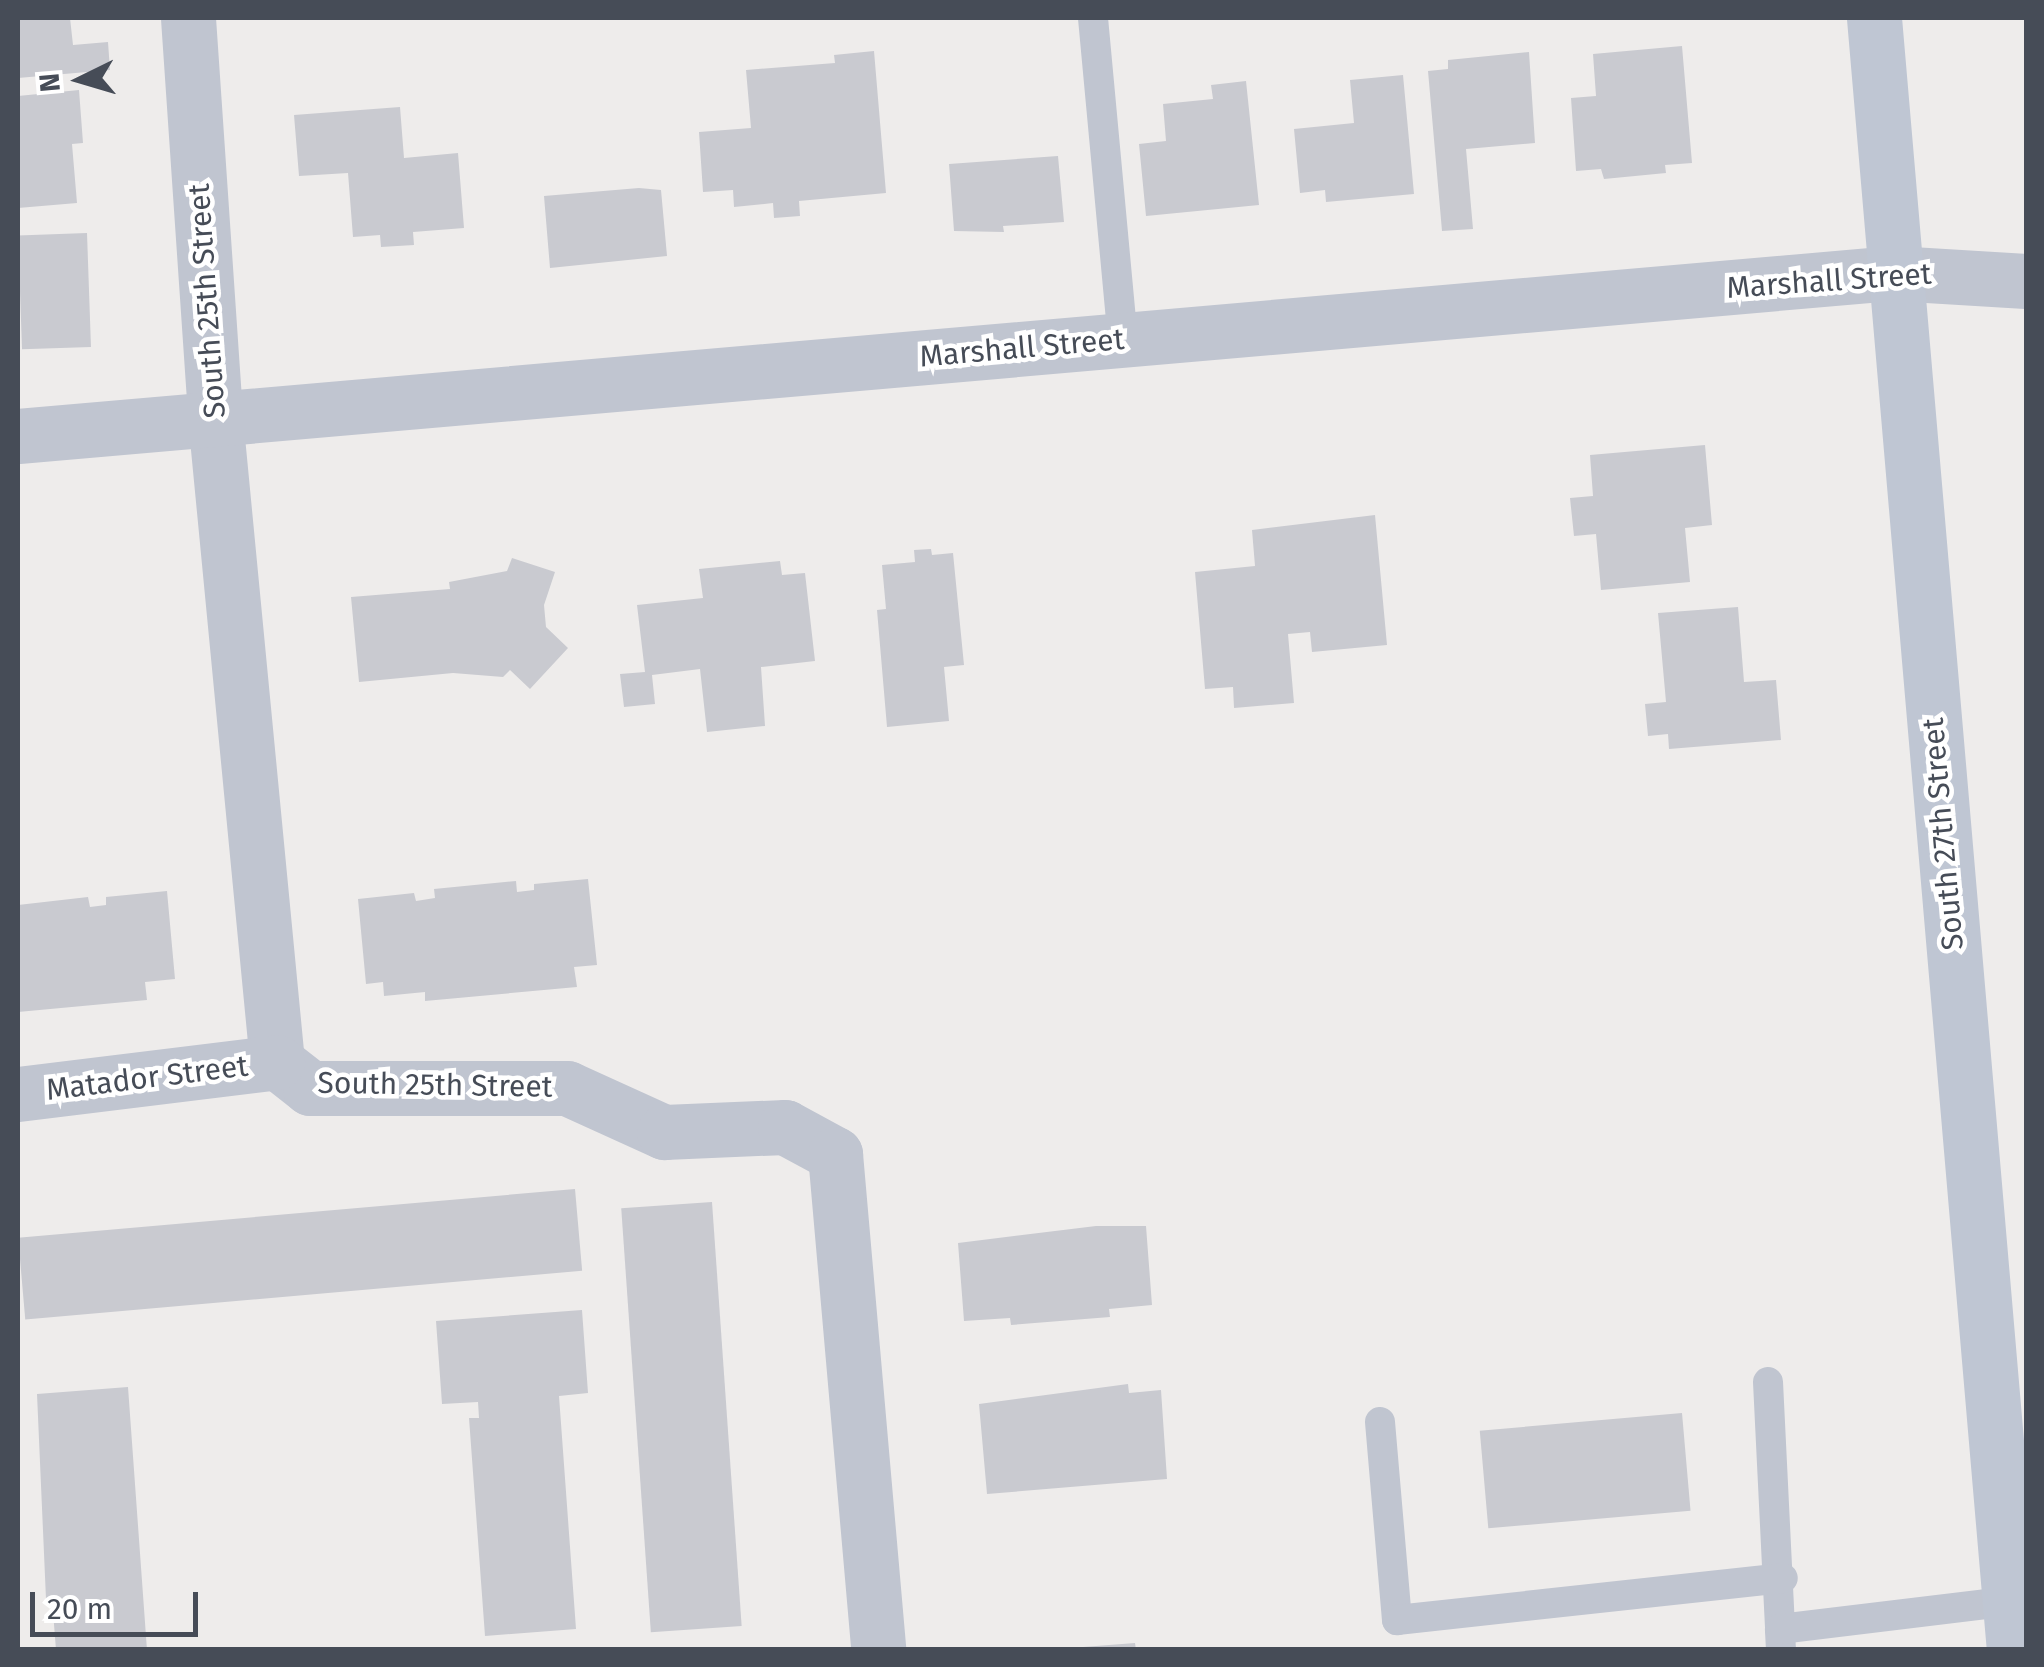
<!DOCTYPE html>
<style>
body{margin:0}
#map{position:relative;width:2044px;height:1667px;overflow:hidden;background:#eeeceb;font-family:"Fira Sans",sans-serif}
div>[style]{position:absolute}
.building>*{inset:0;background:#c9cad0;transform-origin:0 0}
.service>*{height:30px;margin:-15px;padding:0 15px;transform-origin:15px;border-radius:15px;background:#c0c5d0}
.minor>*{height:55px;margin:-27.5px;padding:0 27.5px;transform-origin:27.5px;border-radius:27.5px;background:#c0c5d0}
.secondary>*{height:55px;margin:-27.5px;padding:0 27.5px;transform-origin:27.5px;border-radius:27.5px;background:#bfc6d3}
span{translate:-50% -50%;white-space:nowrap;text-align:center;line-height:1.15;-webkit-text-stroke:9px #fff;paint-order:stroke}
.street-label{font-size:30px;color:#464c57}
.frame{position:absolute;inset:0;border:20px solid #464c57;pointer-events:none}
.north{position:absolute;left:30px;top:30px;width:100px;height:100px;-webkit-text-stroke:8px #fff;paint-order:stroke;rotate:265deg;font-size:28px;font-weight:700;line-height:40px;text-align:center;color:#464c57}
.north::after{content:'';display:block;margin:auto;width:35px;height:45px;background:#464c57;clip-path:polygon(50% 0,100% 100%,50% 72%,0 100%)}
.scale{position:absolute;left:30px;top:1592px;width:168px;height:45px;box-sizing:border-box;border:5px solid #464c57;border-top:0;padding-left:12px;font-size:30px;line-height:35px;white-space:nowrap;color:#464c57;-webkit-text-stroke:8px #fff;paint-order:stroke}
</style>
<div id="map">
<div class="building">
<i style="clip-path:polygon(18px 18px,70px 18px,73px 45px,108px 42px,110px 70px,18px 78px)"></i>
<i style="clip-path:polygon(1682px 46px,1692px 163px,1665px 165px,1666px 173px,1604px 179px,1601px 169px,1576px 171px,1571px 98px,1596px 96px,1593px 54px)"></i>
<i style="clip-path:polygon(874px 51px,886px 193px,799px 201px,800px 216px,774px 218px,773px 203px,734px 207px,733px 190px,703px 192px,699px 132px,751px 128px,746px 70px,835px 63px,834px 55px)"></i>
<i style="clip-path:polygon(1529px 52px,1535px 143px,1466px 149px,1473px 229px,1442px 231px,1428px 71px,1448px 69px,1448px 60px)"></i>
<i style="clip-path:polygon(1403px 75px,1414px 194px,1326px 202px,1325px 190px,1300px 193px,1294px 129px,1354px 123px,1350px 80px)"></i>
<i style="clip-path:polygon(1246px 81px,1259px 205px,1146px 216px,1139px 144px,1166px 141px,1163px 104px,1213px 99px,1211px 85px)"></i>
<i style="clip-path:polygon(79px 90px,83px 143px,72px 144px,77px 203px,18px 208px,18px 96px)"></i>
<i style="clip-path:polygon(400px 107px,404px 158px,458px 153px,464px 228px,413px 232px,414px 245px,381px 247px,380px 235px,353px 237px,348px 173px,299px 176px,294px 115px)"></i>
<i style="clip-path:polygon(1058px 156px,1064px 222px,1003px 226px,1004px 232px,954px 231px,949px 164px)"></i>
<i style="clip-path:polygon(639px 188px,661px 190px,667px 256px,550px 268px,544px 196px)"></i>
<i style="left:87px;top:233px;width:114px;height:69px;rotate:88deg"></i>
<i style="clip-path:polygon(1705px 445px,1712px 525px,1685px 528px,1690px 582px,1601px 590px,1596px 534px,1574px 536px,1570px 498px,1593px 496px,1590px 455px)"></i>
<i style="clip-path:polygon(1375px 515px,1387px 645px,1312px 652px,1310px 632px,1288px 634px,1294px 703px,1234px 708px,1233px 687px,1205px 689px,1195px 572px,1255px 566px,1252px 530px)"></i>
<i style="clip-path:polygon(931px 549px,932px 555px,953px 553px,964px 665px,944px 667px,949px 721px,887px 727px,877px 610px,886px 609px,882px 565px,915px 562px,914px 550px)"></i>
<i style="clip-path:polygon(512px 558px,555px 572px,544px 605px,546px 627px,568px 648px,530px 689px,510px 670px,503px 677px,453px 673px,359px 682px,351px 597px,450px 589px,449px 582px,507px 571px)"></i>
<i style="clip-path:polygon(780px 561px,782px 575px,805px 573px,815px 661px,761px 667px,765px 726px,707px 732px,700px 669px,652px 675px,655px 704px,624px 707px,620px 674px,645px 672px,637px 605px,703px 598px,699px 569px)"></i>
<i style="clip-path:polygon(1738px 607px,1744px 682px,1776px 680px,1781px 740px,1669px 749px,1668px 734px,1648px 736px,1645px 704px,1666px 702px,1658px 613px)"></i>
<i style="clip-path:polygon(588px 879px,597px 965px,574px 967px,577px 987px,425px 1001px,425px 992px,384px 996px,383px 982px,366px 984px,358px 899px,414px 893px,416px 901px,435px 898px,434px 889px,516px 881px,517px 892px,534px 890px,534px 884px)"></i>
<i style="clip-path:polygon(167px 891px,175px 979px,145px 982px,147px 1000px,18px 1012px,18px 905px,88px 897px,90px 907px,106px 905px,106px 897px)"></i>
<i style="left:575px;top:1189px;width:82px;height:559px;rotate:85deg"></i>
<i style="left:712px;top:1202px;width:425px;height:91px;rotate:86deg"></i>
<i style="clip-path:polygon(1096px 1226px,1146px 1226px,1152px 1305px,1109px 1309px,1110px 1317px,1011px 1325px,1010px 1318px,964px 1321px,958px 1243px)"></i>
<i style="clip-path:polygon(582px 1310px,588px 1393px,559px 1396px,576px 1629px,485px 1636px,469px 1418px,479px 1418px,478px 1402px,442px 1404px,436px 1321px)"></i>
<i style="clip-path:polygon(1128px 1384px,1129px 1393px,1161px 1390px,1167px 1479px,987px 1494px,979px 1404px)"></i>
<i style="clip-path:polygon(128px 1387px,147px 1650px,56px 1650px,52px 1599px,46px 1599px,37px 1394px)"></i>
<i style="left:1682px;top:1413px;width:98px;height:203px;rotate:85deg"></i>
<i style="clip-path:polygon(1135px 1643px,1136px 1650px,1083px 1650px,1083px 1647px)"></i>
</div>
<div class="service">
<i style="left:1093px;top:18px;width:322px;rotate:84.7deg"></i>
<i style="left:1768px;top:1382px;width:247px;rotate:87.2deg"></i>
<i style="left:1380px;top:1422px;width:199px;rotate:85.1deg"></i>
<i style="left:1397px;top:1620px;width:388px;rotate:-6.2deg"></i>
<i style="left:1781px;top:1650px;width:21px;rotate:-93deg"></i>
<i style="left:1780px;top:1629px;width:232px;rotate:-6.9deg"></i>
</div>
<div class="minor">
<i style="left:188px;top:18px;width:400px;rotate:86.1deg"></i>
<i style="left:215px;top:417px;width:648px;rotate:84.51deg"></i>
<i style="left:277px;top:1062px;width:42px;rotate:38.2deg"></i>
<i style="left:310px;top:1088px;width:257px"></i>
<i style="left:567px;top:1088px;width:107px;rotate:24.4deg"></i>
<i style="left:664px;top:1132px;width:121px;rotate:-2.4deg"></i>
<i style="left:785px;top:1127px;width:57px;rotate:28.4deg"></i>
<i style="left:835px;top:1154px;width:498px;rotate:85deg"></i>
<i style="left:18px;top:436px;width:1883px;rotate:-4.97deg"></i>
<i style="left:1894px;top:273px;width:132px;rotate:3.5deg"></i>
<i style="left:18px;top:1094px;width:261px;rotate:-7deg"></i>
</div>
<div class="secondary">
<i style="left:1874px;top:18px;width:1638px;rotate:85.1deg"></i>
</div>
<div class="street-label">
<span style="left:1829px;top:281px;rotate:-4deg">Marshall Street</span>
<span style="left:207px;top:301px;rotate:-94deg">South 25th Street</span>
<span style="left:1022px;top:348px;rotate:-5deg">Marshall Street</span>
<span style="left:1943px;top:834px;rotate:-95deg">South 27th Street</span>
<span style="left:147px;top:1078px;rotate:-7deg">Matador Street</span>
<span style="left:435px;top:1085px;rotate:1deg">South 25th Street</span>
</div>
<div class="frame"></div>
<div class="north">N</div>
<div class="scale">20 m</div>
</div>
